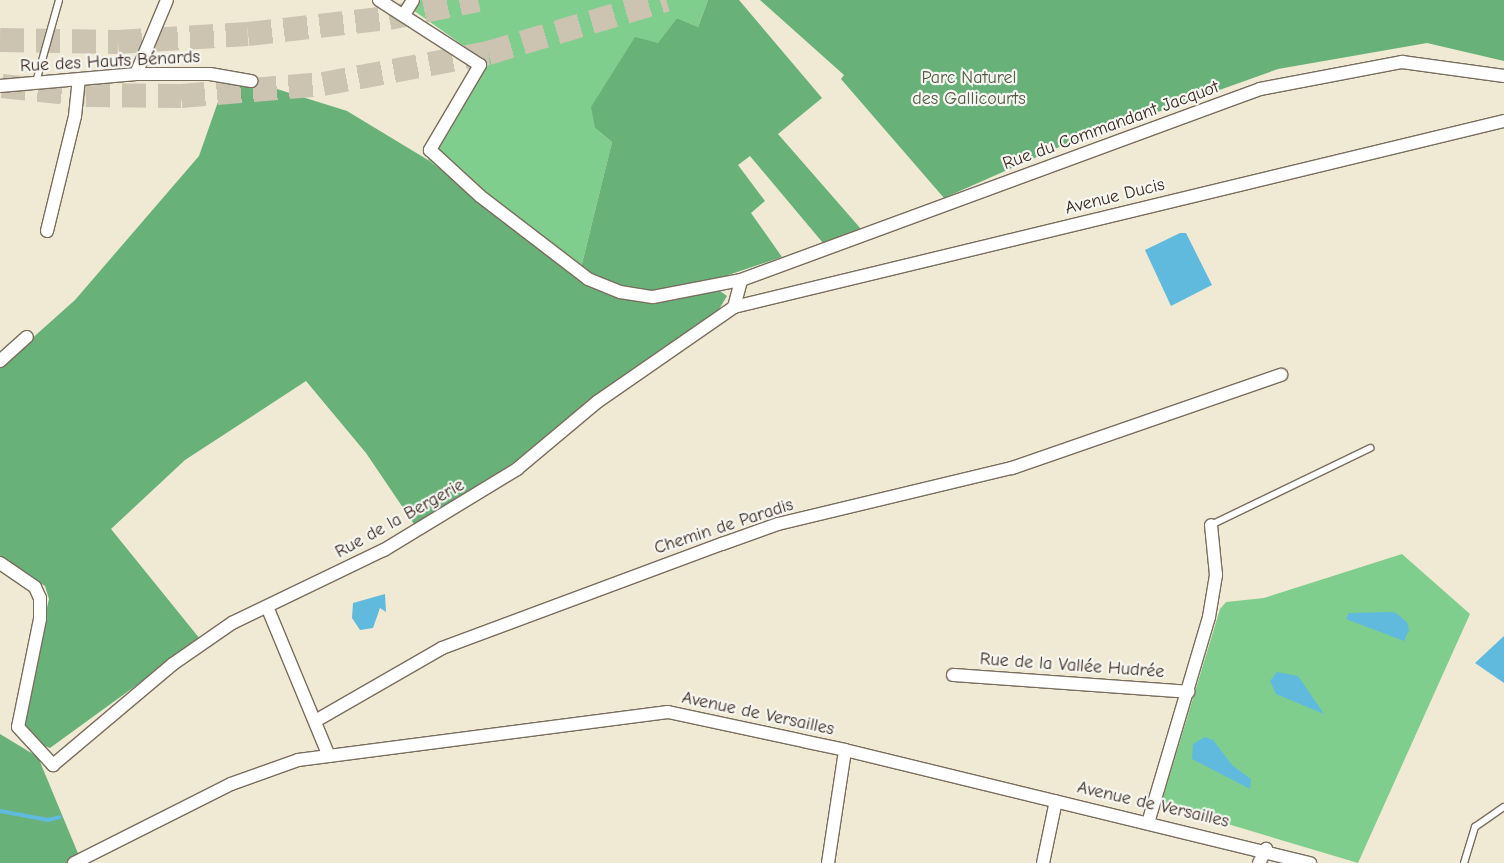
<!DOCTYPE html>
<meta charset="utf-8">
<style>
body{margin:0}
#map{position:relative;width:1504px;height:863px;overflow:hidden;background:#f0e9d4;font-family:"Comic Neue",sans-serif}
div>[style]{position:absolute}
.green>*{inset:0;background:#80ce8d}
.forest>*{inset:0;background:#68b178}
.water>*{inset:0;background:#60badd}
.stream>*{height:4px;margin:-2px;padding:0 2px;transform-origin:2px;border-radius:2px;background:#60badd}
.highway-tunnel>*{height:24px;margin-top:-12px;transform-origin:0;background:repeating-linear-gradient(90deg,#ccc3b0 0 24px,transparent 0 36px)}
.roads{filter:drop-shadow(1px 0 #7a6d5e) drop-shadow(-1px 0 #7a6d5e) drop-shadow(0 1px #7a6d5e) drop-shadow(0 -1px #7a6d5e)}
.lane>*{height:6px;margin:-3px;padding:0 3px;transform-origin:3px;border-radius:3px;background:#fff}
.street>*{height:12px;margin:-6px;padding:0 6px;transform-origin:6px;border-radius:6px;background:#fff}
span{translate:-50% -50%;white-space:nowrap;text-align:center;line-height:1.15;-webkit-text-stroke:4.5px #f6f6f2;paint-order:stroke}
.street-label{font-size:18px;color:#3b2a1e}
.park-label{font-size:18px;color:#505b3f}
</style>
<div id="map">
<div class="green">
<i style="clip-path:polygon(420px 0,708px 0,698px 27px,677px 18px,595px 128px,612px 142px,581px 268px,567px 268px,428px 160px,488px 63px,413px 10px)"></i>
<i style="clip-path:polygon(1402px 554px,1470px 614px,1358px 863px,1161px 804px,1220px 609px,1226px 602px,1264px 598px)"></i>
</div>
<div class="forest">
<i style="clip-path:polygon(708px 0,739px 0,822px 98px,778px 134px,861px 229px,823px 243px,750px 156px,738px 165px,765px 201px,751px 213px,782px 257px,651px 301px,720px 291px,727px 296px,715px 316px,591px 400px,487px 484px,414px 524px,366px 453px,306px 381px,185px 460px,111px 529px,200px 639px,50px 748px,32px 741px,19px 728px,49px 599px,45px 586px,0 557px,0 367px,75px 300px,199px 156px,226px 79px,261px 84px,347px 111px,428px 160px,567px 268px,581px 268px,612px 142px,595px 128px,591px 107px,635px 37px,658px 43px,677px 18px,698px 27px)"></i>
<i style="clip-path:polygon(760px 0,1504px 0,1504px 61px,1427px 43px,1278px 69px,1057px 148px,944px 198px,841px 79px,844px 75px)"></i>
<i style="clip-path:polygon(0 734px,38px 757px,82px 863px,0 863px)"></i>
</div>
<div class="water">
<i style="clip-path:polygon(1180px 233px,1186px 233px,1212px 285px,1171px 306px,1145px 250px)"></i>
<i style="clip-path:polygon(385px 594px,386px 612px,380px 608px,373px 628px,360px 630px,352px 618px,353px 603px)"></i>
<i style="clip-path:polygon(1394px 612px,1407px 622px,1409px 630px,1404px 641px,1346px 619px,1349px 613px)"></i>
<i style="clip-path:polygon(1504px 636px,1504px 683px,1475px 663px)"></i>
<i style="clip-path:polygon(1277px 672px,1298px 676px,1324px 714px,1276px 694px,1270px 681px)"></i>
<i style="clip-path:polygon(1205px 737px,1213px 740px,1233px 766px,1251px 779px,1250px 789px,1192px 759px,1193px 744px)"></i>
</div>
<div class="stream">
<i style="left:0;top:811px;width:49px;rotate:10.6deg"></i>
<i style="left:48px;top:820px;width:12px;rotate:-14deg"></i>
</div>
<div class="highway-tunnel">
<i style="left:0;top:40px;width:118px;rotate:1deg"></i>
<i style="left:118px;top:42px;width:130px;rotate:-3.5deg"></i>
<i style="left:248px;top:34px;width:142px;rotate:-6.5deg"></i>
<i style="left:389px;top:18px;width:91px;rotate:-11.4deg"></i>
<i style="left:2px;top:86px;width:84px;rotate:6.1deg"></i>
<i style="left:86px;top:95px;width:95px;rotate:0.6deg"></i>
<i style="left:181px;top:96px;width:143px;rotate:-4.8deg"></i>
<i style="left:323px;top:84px;width:168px;rotate:-10.6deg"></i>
<i style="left:488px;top:53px;width:186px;rotate:-16.6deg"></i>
</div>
<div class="roads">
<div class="lane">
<i style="left:36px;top:82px;width:85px;rotate:-74.3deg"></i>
<i style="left:1211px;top:525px;width:177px;rotate:-25.8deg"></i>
<i style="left:1464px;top:863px;width:38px;rotate:-73deg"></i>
<i style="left:1475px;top:827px;width:35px;rotate:-35deg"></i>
</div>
<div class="street">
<i style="left:379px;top:0;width:120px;rotate:32.8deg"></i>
<i style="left:480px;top:65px;width:99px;rotate:120.5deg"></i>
<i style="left:430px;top:150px;width:68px;rotate:42.6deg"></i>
<i style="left:480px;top:196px;width:136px;rotate:37.5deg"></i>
<i style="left:588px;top:279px;width:35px;rotate:22deg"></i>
<i style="left:620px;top:292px;width:33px;rotate:9deg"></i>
<i style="left:653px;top:297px;width:90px;rotate:-10.9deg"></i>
<i style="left:741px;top:280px;width:553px;rotate:-20.2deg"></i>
<i style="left:1260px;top:89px;width:145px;rotate:-10.8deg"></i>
<i style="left:1402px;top:62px;width:103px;rotate:7.8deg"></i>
<i style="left:405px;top:13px;width:15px;rotate:-58deg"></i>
<i style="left:136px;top:74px;width:80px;rotate:-67.3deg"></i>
<i style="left:0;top:86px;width:137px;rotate:-5deg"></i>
<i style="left:136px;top:74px;width:74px"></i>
<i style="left:210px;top:74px;width:42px;rotate:9.7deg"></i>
<i style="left:47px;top:231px;width:118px;rotate:-76.3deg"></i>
<i style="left:75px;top:116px;width:36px;rotate:-84deg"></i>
<i style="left:734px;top:307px;width:792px;rotate:-13.58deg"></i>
<i style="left:0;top:361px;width:36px;rotate:-42deg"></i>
<i style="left:0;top:563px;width:42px;rotate:34.4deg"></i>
<i style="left:35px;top:587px;width:12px;rotate:66deg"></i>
<i style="left:40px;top:598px;width:21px;rotate:90deg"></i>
<i style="left:40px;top:619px;width:110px;rotate:101.5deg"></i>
<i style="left:18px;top:727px;width:52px;rotate:47.4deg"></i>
<i style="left:53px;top:765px;width:157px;rotate:-40.1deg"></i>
<i style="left:173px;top:664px;width:72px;rotate:-34.8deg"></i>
<i style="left:232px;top:623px;width:169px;rotate:-25.7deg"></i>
<i style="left:384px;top:550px;width:156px;rotate:-31.3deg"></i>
<i style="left:517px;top:469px;width:104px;rotate:-39.9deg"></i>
<i style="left:597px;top:402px;width:167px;rotate:-34.7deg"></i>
<i style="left:734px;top:307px;width:28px;rotate:-75deg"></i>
<i style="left:268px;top:609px;width:159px;rotate:67.5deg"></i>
<i style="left:953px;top:675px;width:236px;rotate:4.1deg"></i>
<i style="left:317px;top:720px;width:144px;rotate:-29.9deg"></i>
<i style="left:442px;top:648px;width:299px;rotate:-20.4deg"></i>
<i style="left:722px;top:544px;width:59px;rotate:-19.7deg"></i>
<i style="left:778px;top:524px;width:241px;rotate:-13.5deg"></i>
<i style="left:1012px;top:468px;width:285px;rotate:-19.1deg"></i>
<i style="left:1148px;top:823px;width:215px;rotate:-73.5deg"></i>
<i style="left:1209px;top:617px;width:43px;rotate:-80.5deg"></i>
<i style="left:1216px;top:575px;width:50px;rotate:-95.7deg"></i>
<i style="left:74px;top:863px;width:176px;rotate:-26.7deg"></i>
<i style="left:231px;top:784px;width:71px;rotate:-19.7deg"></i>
<i style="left:298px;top:760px;width:373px;rotate:-7.4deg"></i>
<i style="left:668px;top:712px;width:181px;rotate:12.1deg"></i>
<i style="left:845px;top:750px;width:479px;rotate:13.7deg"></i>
<i style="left:828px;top:863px;width:114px;rotate:-81.4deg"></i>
<i style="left:1043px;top:863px;width:63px;rotate:-78.2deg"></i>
<i style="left:1259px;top:863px;width:16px;rotate:-63deg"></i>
</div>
</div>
<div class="street-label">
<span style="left:110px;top:62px;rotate:-3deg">Rue des Hauts Bénards</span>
<span style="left:1111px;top:126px;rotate:-20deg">Rue du Commandant Jacquot</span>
<span style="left:1115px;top:197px;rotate:-14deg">Avenue Ducis</span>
<span style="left:400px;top:519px;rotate:-29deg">Rue de la Bergerie</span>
<span style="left:724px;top:527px;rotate:-18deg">Chemin de Paradis</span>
<span style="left:1072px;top:666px;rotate:4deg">Rue de la Vallée Hudrée</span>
<span style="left:758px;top:714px;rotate:12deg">Avenue de Versailles</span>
<span style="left:1153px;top:805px;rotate:13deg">Avenue de Versailles</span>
</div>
<div class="park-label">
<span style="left:969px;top:89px">Parc Naturel<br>des Gallicourts</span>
</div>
</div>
